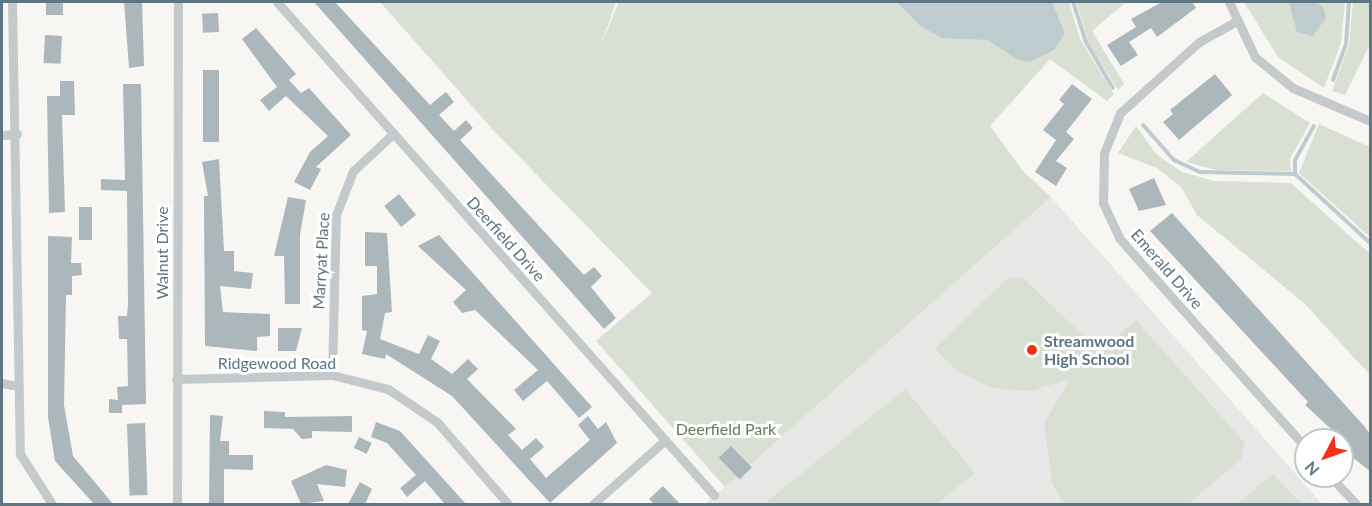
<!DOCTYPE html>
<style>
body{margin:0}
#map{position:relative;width:1372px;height:506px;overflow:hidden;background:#f7f6f3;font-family:Lato,sans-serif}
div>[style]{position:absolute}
.built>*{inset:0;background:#e7e8e6}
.green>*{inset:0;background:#d9dfd3}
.water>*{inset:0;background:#beccd0}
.stream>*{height:4px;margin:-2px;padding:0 2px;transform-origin:2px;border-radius:2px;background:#beccd0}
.building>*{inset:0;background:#acb7bb;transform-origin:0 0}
.street>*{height:9px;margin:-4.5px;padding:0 4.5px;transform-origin:4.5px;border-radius:4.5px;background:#c4c9cc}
.dots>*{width:16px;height:16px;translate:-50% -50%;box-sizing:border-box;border:3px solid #fff;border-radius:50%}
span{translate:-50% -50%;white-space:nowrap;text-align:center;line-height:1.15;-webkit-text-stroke:6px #fff;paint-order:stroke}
.street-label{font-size:16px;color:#5e7681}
.poi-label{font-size:16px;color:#5e7681;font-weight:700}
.left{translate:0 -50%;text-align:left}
.park-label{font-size:16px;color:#66785e}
.frame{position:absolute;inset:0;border:3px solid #5e7681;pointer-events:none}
.north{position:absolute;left:1294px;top:428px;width:60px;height:60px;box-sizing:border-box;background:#fff;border:2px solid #bfc8cd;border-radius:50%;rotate:229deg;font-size:16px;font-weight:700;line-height:24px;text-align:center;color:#5e7681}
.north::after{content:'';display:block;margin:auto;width:21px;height:27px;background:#f52f15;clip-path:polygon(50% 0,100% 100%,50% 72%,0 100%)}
</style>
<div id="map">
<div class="built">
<i style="clip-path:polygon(1051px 197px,1322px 504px,705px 504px)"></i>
</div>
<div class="green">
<i style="clip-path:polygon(380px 2px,616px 2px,600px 47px,619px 2px,1069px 2px,1080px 39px,1114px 94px,1107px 101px,1050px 59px,990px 126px,1023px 171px,1051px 197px,725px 487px,596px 341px,652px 293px,495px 132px)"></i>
<i style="clip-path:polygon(1076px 2px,1126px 2px,1092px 31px,1124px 84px,1118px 90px,1089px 43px)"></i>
<i style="clip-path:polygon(1244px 2px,1345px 2px,1341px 43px,1324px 88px,1278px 57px)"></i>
<i style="clip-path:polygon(1353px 2px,1370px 2px,1370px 44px,1345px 95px,1332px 91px,1349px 45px)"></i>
<i style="clip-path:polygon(1263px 93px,1310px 123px,1290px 159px,1291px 171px,1216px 170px,1186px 162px)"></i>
<i style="clip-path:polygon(1319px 124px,1370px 147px,1370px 237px,1299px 173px)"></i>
<i style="clip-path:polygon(1136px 126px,1157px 155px,1182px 172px,1214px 181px,1291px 183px,1370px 254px,1370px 375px,1304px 303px,1197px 215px,1181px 187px,1157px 168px,1118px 153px)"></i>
<i style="clip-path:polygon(1009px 277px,1023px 278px,1100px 352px,1136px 320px,1245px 443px,1241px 459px,1188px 504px,1063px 504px,1052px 483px,1044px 424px,1070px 379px,1030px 391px,991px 388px,959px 372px,934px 349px)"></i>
<i style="clip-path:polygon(905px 389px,975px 473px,937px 504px,764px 504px)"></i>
<i style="clip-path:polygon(1273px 474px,1302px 504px,1237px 504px)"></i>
</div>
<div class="water">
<i style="clip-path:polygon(897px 2px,1052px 2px,1065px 34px,1054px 50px,1029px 62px,1018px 60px,988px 40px,942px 38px,920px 26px)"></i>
<i style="clip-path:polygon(1289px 2px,1316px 2px,1324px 8px,1326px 18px,1313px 36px,1297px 32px)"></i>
</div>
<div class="stream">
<i style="left:1073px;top:2px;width:42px;rotate:72deg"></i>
<i style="left:1086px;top:42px;width:53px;rotate:59.6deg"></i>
<i style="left:1333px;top:80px;width:38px;rotate:-70deg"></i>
<i style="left:1346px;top:44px;width:42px;rotate:-85.9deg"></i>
<i style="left:1143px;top:125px;width:47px;rotate:48.5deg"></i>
<i style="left:1174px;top:160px;width:29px;rotate:25deg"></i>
<i style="left:1200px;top:172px;width:95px;rotate:1.2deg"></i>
<i style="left:1295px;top:174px;width:102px;rotate:42.6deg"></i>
<i style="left:1295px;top:174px;width:14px;rotate:-90deg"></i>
<i style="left:1295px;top:160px;width:39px;rotate:-61deg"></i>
</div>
<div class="building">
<i style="left:46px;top:2px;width:17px;height:13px"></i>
<i style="clip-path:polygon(124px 2px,142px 2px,144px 66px,129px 68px)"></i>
<i style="clip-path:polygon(314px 2px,335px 2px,430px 105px,446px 92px,454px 102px,439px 115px,454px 131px,466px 120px,473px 128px,460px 140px,584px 275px,594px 267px,602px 276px,591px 287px,616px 318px,604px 329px)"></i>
<i style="clip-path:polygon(1162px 2px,1192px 2px,1196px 8px,1157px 37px,1151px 28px,1129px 42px,1138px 55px,1121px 66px,1107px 45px,1136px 27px,1131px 19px)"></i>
<i style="left:218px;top:13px;width:19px;height:16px;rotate:87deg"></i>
<i style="clip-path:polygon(256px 28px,296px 74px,289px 80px,301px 93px,309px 88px,351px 135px,316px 167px,321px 169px,310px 190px,294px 182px,310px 152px,328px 136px,286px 96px,269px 111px,260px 100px,277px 87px,242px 39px)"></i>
<i style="left:45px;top:35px;width:17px;height:28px;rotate:3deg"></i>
<i style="left:203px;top:70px;width:16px;height:72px"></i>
<i style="clip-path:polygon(1215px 74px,1232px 95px,1179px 140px,1163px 122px,1173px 114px,1170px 110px)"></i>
<i style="clip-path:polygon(60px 81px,74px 81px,75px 115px,62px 115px,65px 212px,49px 213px,47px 96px,60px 96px)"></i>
<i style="clip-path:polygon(123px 84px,141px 84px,146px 404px,122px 405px,122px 413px,109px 413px,109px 399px,118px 400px,117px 387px,128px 386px,127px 339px,119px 339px,118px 316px,127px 316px,128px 305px,127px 191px,101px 190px,101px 179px,125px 180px)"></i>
<i style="clip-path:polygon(1072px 84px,1092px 99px,1066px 132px,1074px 139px,1056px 161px,1067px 168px,1056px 186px,1035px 172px,1056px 140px,1043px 130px,1064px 104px,1059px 100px)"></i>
<i style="clip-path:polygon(219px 159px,224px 251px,234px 251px,234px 271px,253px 273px,251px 289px,220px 286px,223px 312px,270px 314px,270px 336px,257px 337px,257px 351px,205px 346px,204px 196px,208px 196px,202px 162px)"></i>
<i style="clip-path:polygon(1154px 178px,1166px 205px,1139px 211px,1129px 189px)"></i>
<i style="left:399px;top:194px;width:27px;height:19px;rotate:51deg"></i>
<i style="clip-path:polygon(288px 197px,306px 200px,300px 235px,300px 304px,285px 304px,284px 256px,274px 256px)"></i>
<i style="left:79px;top:207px;width:13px;height:33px"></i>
<i style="clip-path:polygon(1172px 213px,1365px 427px,1371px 436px,1371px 472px,1342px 449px,1342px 440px,1333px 440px,1328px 434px,1332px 430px,1305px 405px,1308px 402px,1150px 231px)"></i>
<i style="clip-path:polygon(365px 232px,387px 233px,392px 312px,385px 313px,380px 339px,419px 354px,428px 335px,440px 341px,431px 359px,452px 374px,468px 359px,478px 369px,467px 379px,516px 429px,508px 435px,522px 450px,536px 438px,544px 447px,530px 459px,546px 478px,590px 440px,578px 425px,588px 416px,598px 429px,606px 422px,617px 443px,550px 503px,452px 396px,386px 354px,385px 359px,362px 354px,367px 331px,362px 330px,362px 296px,377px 294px,377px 266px,365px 266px)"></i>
<i style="clip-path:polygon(439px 235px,592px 407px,579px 418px,547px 381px,523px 401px,514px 390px,538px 370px,475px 310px,462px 313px,453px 302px,466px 290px,418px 246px)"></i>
<i style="clip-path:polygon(48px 236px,72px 237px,71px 263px,81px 263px,82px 275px,72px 276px,72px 295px,66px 295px,64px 405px,73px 456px,113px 504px,94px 504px,55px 461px,48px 417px)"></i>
<i style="clip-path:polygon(278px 328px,302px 328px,296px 351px,278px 351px)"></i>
<i style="clip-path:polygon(264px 411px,285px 412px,285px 417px,352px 416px,352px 432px,312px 431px,312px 438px,302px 439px,293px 429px,264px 428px)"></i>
<i style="clip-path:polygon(210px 415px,223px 416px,220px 441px,229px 441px,229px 455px,253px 455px,253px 470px,224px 469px,224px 504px,209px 504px)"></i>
<i style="clip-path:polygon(376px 422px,400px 431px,466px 504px,445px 504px,425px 481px,407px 497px,400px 488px,416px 475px,387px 443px,371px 437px)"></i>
<i style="left:145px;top:423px;width:72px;height:18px;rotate:88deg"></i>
<i style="left:359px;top:437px;width:14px;height:12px;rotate:25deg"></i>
<i style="left:731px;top:446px;width:30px;height:17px;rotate:46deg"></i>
<i style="clip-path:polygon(326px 465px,347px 470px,345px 487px,317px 484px,324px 501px,301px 504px,291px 481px)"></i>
<i style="clip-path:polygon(360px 482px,372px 489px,365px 504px,348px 504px)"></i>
<i style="clip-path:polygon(663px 486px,680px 504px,654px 504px,649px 499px)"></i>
</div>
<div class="street">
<i style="left:12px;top:2px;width:452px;rotate:89deg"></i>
<i style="left:20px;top:454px;width:59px;rotate:57.4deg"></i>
<i style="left:277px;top:2px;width:659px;rotate:48.45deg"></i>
<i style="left:1229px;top:2px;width:61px;rotate:64.7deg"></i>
<i style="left:1255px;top:57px;width:49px;rotate:39.2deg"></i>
<i style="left:1293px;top:88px;width:84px;rotate:23.2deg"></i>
<i style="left:1235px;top:22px;width:41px;rotate:150.9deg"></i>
<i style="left:1199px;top:42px;width:106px;rotate:138.1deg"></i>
<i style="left:1120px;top:113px;width:43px;rotate:111.8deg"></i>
<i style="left:1104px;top:153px;width:50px;rotate:91.1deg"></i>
<i style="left:1103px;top:203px;width:38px;rotate:65deg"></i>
<i style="left:1119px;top:238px;width:281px;rotate:48.3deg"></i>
<i style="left:2px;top:135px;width:15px;rotate:-4deg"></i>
<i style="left:332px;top:375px;width:160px;rotate:-88.6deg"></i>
<i style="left:336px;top:215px;width:47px;rotate:-68.9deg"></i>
<i style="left:353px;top:171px;width:54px;rotate:-42.8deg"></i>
<i style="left:176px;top:379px;width:156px;rotate:-1.5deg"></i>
<i style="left:332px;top:375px;width:58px;rotate:14deg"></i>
<i style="left:388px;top:389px;width:59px;rotate:34deg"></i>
<i style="left:437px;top:422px;width:108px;rotate:49.1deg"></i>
<i style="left:2px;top:383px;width:15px;rotate:11deg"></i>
<i style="left:1330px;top:476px;width:38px;rotate:47deg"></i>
<i style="left:177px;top:504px;width:502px;rotate:-89.89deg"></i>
<i style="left:593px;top:504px;width:96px;rotate:-41.6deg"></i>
</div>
<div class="dots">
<i style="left:1032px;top:350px;background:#f52f15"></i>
</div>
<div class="street-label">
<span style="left:506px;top:239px;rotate:48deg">Deerfield Drive</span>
<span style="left:162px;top:253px;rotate:-90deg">Walnut Drive</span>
<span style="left:321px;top:261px;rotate:-87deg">Marryat Place</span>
<span style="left:1167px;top:269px;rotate:49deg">Emerald Drive</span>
<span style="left:277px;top:363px">Ridgewood Road</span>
</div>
<div class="poi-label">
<span class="left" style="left:1044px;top:350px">Streamwood<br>High School</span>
</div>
<div class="park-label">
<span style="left:726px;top:429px">Deerfield Park</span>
</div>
<div class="frame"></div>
<div class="north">N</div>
</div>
